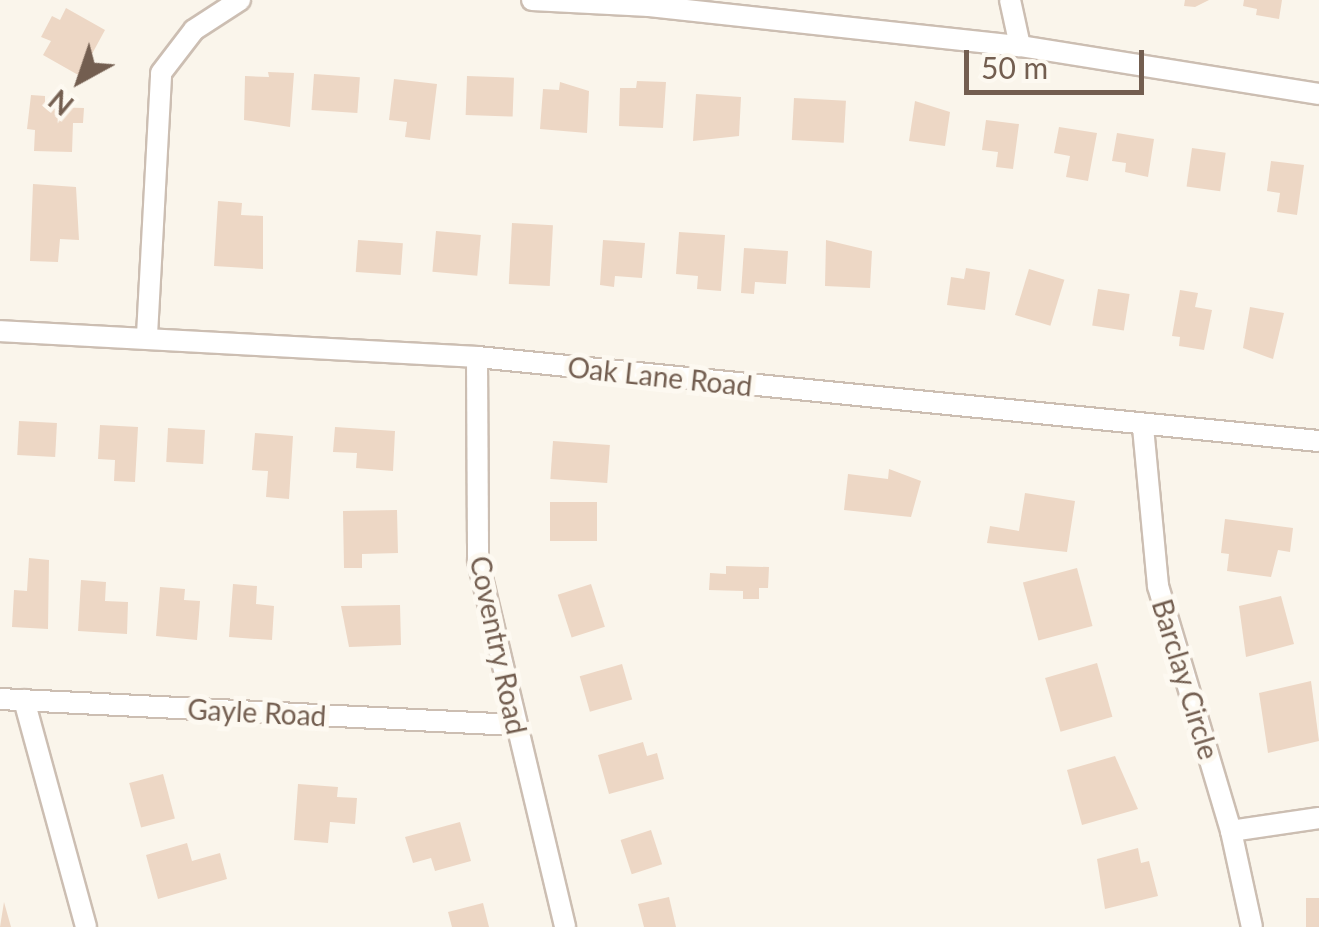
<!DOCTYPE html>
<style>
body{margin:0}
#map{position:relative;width:1319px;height:927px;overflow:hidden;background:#faf5eb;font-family:Lato,sans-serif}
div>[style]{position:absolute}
.building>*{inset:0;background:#edd7c5;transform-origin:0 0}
.roads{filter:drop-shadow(2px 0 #ccbeb2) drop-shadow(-2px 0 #ccbeb2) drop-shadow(0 2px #ccbeb2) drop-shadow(0 -2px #ccbeb2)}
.street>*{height:20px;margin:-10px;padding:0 10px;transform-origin:10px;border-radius:10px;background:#fff}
span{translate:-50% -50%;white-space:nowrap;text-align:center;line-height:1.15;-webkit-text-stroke:10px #fdf9f1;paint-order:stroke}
.street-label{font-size:28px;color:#735e50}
.north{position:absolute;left:30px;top:30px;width:100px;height:100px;-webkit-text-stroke:8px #fdf9f1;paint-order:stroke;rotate:220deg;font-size:28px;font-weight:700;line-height:40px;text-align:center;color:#735e50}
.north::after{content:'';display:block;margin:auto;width:35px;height:45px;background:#735e50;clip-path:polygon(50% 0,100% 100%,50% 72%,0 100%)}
.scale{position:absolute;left:964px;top:50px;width:180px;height:45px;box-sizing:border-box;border:5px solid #735e50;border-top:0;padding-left:12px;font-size:30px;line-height:35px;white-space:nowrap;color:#735e50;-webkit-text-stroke:8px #fdf9f1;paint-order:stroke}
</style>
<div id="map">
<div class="building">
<i style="clip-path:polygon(1185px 0,1209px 0,1195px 7px,1184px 6px)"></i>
<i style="clip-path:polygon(1244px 0,1282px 0,1279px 19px,1256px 15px,1257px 9px,1243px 6px)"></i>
<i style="clip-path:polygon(66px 8px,105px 30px,80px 76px,43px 55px,51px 41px,41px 37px,52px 16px,60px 20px)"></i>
<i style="clip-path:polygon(268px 72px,294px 73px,290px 127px,244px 120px,245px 76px,269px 77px)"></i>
<i style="left:314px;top:74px;width:46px;height:36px;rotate:4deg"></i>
<i style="left:467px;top:76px;width:47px;height:39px;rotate:2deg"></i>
<i style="clip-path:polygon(394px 79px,437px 84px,430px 140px,405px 137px,407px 122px,389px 120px)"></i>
<i style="clip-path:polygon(637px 81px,666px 82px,663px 128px,619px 126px,620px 88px,636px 88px)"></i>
<i style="clip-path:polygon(560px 82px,589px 91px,587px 133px,540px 129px,543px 89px,559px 90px)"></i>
<i style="clip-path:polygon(696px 94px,741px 97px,739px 136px,693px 141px)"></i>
<i style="clip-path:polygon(31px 95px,45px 96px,45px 107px,84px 108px,83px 123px,73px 123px,72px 152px,34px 151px,35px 130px,27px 129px)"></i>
<i style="left:794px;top:98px;width:52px;height:42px;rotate:3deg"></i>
<i style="clip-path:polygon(915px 101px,950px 112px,945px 146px,909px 141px)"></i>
<i style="clip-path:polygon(986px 120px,1019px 124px,1013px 169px,996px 167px,998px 152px,982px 150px)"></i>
<i style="clip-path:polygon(1059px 127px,1097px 133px,1088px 181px,1066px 177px,1070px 156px,1054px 153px)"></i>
<i style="clip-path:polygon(1117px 133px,1154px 139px,1148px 177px,1125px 172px,1126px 163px,1112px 161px)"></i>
<i style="left:1192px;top:148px;width:34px;height:39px;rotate:8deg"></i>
<i style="clip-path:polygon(1271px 161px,1304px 165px,1297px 215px,1277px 212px,1280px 193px,1267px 191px)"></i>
<i style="clip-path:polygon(33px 184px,76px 187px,79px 240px,60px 239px,58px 262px,30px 261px)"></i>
<i style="clip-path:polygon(218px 201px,242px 203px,241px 215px,263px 216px,263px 269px,214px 266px)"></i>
<i style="left:512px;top:223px;width:41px;height:61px;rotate:3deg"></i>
<i style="left:436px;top:231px;width:45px;height:41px;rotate:5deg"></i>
<i style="clip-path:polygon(679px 232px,725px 235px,721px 291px,697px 289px,698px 276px,676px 274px)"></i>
<i style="left:358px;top:240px;width:45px;height:32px;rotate:4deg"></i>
<i style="clip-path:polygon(603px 240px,645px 243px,642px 278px,615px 276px,614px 287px,600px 285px)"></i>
<i style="clip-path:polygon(826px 240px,872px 251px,870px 288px,825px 286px)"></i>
<i style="clip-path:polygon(744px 248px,788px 251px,786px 284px,755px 282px,754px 294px,741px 293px)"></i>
<i style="clip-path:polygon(966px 268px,990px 272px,985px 310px,947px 305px,951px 277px,964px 279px)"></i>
<i style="left:1029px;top:269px;width:37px;height:48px;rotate:17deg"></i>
<i style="left:1098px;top:289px;width:32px;height:37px;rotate:9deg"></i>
<i style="clip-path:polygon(1180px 290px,1198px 293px,1195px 307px,1212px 310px,1204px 350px,1179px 346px,1180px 337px,1172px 336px)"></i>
<i style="clip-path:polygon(1250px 307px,1284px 313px,1273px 359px,1243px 348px)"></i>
<i style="left:19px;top:421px;width:38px;height:34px;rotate:3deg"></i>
<i style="clip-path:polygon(100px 425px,138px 427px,135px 482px,114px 481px,115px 460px,98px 459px)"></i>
<i style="clip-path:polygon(335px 427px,395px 431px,393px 471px,356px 468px,357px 453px,333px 452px)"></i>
<i style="left:168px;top:428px;width:37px;height:34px;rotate:3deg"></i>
<i style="clip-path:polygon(255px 433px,293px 436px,289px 499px,266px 497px,268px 471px,252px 470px)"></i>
<i style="left:553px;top:441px;width:57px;height:38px;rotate:4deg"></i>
<i style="clip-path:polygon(889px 469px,921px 481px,911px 517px,844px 510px,848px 474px,888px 479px)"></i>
<i style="clip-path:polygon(1025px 493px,1075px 501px,1067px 552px,987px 543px,990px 526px,1019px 531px)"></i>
<i style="left:550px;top:502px;width:47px;height:39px"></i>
<i style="clip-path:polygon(397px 510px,398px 553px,362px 554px,362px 568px,344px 568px,343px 511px)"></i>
<i style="clip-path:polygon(1225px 519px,1293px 528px,1290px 552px,1278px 550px,1271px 577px,1227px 571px,1229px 554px,1221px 553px)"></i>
<i style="clip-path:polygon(29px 558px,49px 560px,48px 629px,12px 627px,14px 590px,27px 591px)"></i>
<i style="clip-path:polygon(726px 566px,769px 567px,768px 588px,759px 588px,759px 599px,743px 599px,743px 591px,709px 590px,710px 573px,726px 574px)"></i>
<i style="left:1077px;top:568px;width:60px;height:56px;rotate:75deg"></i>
<i style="clip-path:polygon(81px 580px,106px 582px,105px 601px,128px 602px,127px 634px,78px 631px)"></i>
<i style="clip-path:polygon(233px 584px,257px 586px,256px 604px,274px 606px,272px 640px,229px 637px)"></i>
<i style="left:591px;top:584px;width:45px;height:35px;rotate:72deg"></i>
<i style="clip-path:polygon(160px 587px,185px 589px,184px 600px,200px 601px,197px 640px,156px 636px)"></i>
<i style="clip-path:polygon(1281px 596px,1294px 644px,1246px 657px,1239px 606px)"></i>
<i style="clip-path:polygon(400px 605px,401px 645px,349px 647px,341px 606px)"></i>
<i style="left:1097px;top:663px;width:56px;height:54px;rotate:74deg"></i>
<i style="left:622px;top:664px;width:37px;height:44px;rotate:74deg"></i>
<i style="clip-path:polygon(1311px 681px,1319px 741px,1268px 753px,1259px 693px)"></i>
<i style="clip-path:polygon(643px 742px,647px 756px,657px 753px,664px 779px,609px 794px,598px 755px)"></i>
<i style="clip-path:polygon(1115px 756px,1138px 809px,1082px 825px,1067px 770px)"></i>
<i style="left:163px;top:774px;width:46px;height:35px;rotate:75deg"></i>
<i style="clip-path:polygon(298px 784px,338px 787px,337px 797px,357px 798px,355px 824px,330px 822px,328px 843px,294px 840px)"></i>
<i style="clip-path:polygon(460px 822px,471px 861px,435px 871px,431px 858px,413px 863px,405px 837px)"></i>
<i style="left:651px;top:830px;width:36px;height:32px;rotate:72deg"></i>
<i style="clip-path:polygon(187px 843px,192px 861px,220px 853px,227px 879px,158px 899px,146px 855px)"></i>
<i style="clip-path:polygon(1138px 848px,1141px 863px,1149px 861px,1158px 896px,1105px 909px,1097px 859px)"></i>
<i style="clip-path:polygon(669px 897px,676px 927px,644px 927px,638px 904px)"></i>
<i style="left:1319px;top:898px;width:29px;height:13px;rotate:90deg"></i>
<i style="clip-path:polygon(4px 902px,11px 927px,0 927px)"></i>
<i style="clip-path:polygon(483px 903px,489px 927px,452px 927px,448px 912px)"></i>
</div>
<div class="roads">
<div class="street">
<i style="left:532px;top:0;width:117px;rotate:2.9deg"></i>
<i style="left:649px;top:6px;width:373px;rotate:6.2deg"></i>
<i style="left:1020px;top:46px;width:303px;rotate:9.1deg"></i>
<i style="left:1010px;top:0;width:47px;rotate:77.7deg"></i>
<i style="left:0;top:331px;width:478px;rotate:3.1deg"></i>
<i style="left:477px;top:357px;width:846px;rotate:5.7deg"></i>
<i style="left:147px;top:335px;width:262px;rotate:-86.9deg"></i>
<i style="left:161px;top:73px;width:54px;rotate:-52.5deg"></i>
<i style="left:194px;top:30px;width:55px;rotate:-33.1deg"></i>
<i style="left:477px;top:357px;width:204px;rotate:89.7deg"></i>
<i style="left:478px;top:561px;width:376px;rotate:76.6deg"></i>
<i style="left:1143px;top:427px;width:160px;rotate:84.6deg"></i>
<i style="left:1158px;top:586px;width:256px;rotate:73.4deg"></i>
<i style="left:1231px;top:831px;width:98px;rotate:77.7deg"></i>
<i style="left:0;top:699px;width:516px;rotate:2.89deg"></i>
<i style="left:24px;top:700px;width:235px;rotate:74.7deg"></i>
<i style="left:1231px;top:831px;width:89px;rotate:-8.4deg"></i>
</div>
</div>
<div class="street-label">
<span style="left:660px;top:376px;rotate:6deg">Oak Lane Road</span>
<span style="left:499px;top:645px;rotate:78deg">Coventry Road</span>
<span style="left:1186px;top:679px;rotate:73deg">Barclay Circle</span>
<span style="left:257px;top:712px;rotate:3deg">Gayle Road</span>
</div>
<div class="north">N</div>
<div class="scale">50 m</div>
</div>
